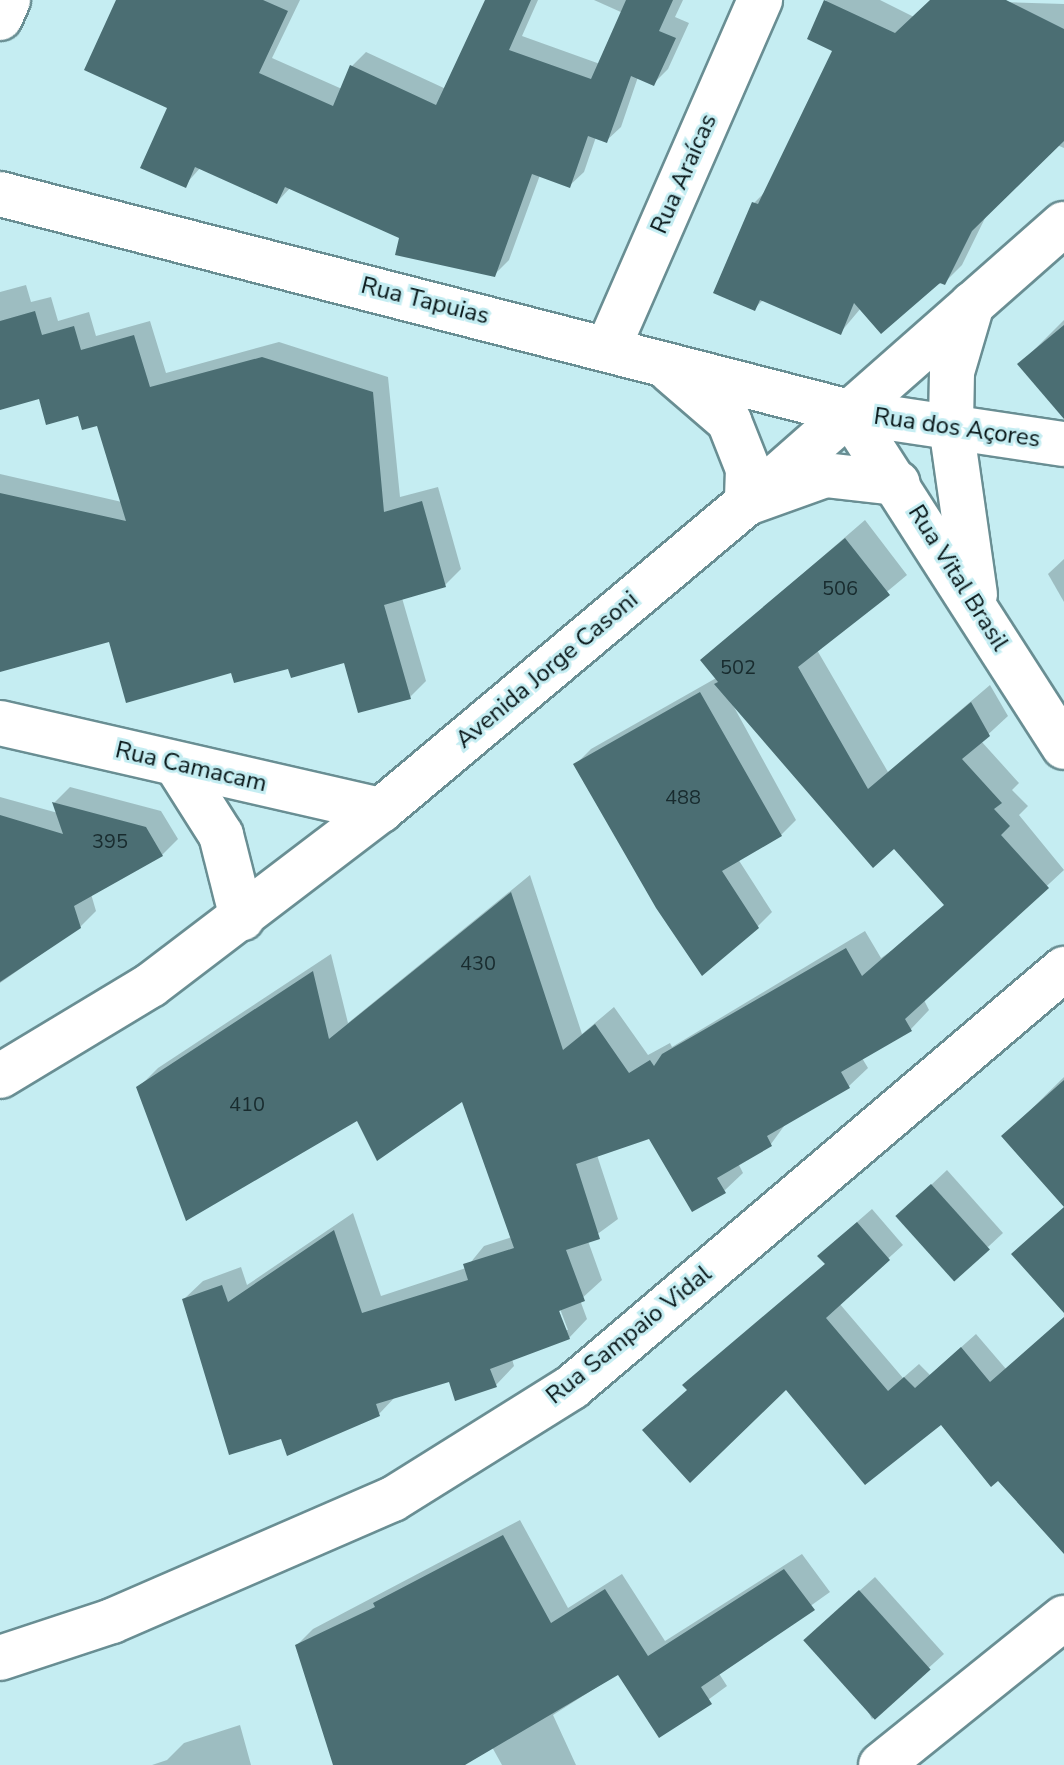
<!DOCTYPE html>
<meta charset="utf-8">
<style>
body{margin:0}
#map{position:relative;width:1064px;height:1765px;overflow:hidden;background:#c5edf2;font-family:"Nunito Sans",sans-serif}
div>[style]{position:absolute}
.shadow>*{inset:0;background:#0003}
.building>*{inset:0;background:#4b6e73;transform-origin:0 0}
.roads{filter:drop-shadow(2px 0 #698e93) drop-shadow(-2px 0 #698e93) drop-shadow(0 2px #698e93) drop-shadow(0 -2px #698e93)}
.minor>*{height:44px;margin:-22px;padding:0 22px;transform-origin:22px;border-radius:22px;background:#fff}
span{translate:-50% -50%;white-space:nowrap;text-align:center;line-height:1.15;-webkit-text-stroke:6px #c5edf2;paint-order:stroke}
.number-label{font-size:20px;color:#182b2e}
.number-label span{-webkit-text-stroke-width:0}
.street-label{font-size:24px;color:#071517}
</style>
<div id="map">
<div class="shadow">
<i style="clip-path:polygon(118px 0,300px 0,272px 58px,342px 89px,352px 66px,366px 52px,446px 89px,486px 0,538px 0,522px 36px,600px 64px,623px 13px,594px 0,683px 0,675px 17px,689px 23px,668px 69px,653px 84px,638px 77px,621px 127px,606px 141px,596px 137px,584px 172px,569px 186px,540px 175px,509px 260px,494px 275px,291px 187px,277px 202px,201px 167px,185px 185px,169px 107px)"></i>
<i style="clip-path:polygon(826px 0,880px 0,914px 17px,932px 0,1064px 4px,1064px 148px,1057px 145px,988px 212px,962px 265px,945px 282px,861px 308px,840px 333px,764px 299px,754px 309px,754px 203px,766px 191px,834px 50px,809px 38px)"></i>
<i style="clip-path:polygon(26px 285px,31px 302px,51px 297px,58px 321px,89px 312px,96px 336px,150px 321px,166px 373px,279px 342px,388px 377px,400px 497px,438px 487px,461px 569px,445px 585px,402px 598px,426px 681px,410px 697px,345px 660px,232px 670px,110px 639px,0 669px,0 474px,122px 502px,98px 423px,41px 397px,0 408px,0 292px)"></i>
<i style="clip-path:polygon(1064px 320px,1064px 400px,1020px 364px)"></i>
<i style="clip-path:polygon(evenodd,865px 520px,907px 575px,817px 650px,888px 772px,990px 685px,1008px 716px,981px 741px,1019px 783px,1012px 790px,1028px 806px,1019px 815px,1064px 870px,924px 1000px,929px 1010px,911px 1029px,862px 1058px,868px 1068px,849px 1086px,787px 1122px,771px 1144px,738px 1163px,743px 1173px,724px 1191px,650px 1136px,597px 1155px,618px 1219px,588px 1241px,602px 1280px,580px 1300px,587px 1319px,569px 1338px,512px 1359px,514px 1366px,496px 1385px,450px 1380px,397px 1395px,379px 1414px,288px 1454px,282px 1437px,184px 1299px,203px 1281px,241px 1267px,247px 1285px,353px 1213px,381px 1296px,466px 1268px,484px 1246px,512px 1237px,463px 1099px,358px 1118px,139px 1087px,158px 1068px,331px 954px,348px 1023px,530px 875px,582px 1034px,614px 1007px,648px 1055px,670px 1043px,672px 1047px,865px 931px,881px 958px,907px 940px,946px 904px,894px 846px,729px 698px,796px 820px,781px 835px,738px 859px,772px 912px,757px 927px,576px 764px,591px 749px,718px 677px,703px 660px,865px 520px,557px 1301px,568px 1330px,564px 1330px,557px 1301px)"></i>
<i style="clip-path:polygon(1064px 559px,1064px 602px,1048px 574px)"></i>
<i style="clip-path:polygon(70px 787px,161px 811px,178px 839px,162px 855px,91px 894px,96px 911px,80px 927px,0 983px,0 797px,58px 813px,54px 803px)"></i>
<i style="clip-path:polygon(1064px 1077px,1064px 1204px,1004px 1136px)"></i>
<i style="clip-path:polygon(947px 1170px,1003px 1233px,988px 1247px,913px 1202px)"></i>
<i style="clip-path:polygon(872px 1209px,903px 1245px,839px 1303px,903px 1378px,919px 1364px,930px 1375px,976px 1334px,1006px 1369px,1064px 1318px,1064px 1538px,941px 1422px,786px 1387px,685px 1385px,826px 1263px,834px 1242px)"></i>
<i style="clip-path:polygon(520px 1520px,568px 1608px,622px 1574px,665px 1641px,802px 1554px,830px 1592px,718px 1672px,727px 1686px,660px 1735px,619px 1673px,553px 1715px,576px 1765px,502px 1765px,492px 1747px,461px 1765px,336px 1765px,297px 1645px,313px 1629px)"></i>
<i style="clip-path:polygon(875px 1577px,944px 1654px,872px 1719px,821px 1625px)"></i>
<i style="clip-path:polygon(240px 1725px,251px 1765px,152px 1765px,167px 1760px,184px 1743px)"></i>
</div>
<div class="building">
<i style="clip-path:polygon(116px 0,263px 0,288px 11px,259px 73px,333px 106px,350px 65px,436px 105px,485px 0,531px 0,509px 50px,591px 79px,626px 0,673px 0,659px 31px,676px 38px,654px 86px,631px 76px,607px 143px,588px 136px,570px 188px,532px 174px,495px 277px,395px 255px,399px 238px,285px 187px,277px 204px,195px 167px,186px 188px,140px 168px,167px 108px,84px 70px)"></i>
<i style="clip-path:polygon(824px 0,895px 33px,930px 0,1006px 0,1064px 29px,1064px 141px,972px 231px,945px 285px,940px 283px,881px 334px,854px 303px,841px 335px,760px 300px,755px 311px,713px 293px,752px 202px,758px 204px,832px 51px,807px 39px)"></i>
<i style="clip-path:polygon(35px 311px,42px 335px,74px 326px,81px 350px,134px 335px,150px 387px,262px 357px,373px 392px,384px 512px,422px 501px,446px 587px,384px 605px,411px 699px,358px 713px,344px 663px,291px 678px,288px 669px,234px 683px,231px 673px,126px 703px,109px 642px,0 672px,0 493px,126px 521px,97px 426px,82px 430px,78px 416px,46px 425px,39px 399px,0 410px,0 321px)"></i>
<i style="clip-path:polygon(1064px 325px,1064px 419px,1017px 364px)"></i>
<i style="clip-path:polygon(845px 538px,890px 595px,798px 667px,868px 789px,971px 702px,990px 736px,962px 759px,1002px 803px,994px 809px,1010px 826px,1001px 835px,1049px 888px,905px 1019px,912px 1031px,841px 1072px,850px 1088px,767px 1136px,772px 1146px,717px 1178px,726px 1193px,692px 1212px,649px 1139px,576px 1164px,600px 1239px,566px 1250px,585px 1301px,559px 1311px,570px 1339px,490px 1369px,497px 1387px,455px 1401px,449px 1382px,376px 1404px,380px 1416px,287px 1456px,281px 1439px,229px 1455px,182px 1299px,222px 1285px,228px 1302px,334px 1230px,362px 1313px,468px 1280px,463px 1264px,514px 1248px,462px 1102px,377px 1161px,357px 1121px,186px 1221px,136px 1087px,313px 971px,329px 1039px,511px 892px,563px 1050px,595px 1024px,629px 1073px,650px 1060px,654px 1066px,662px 1054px,846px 948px,862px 976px,944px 905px,894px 849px,873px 868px,714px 684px,718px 682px,700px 660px)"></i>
<i style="clip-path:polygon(700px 692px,782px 836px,722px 871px,759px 928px,702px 976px,656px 908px,573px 764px)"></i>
<i style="clip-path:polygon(52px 802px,146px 827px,163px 856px,74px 906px,81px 928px,0 982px,0 815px,63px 834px)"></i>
<i style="clip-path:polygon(1064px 1080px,1064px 1313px,1011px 1254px,1064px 1207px,1001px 1136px)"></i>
<i style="left:931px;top:1184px;width:88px;height:48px;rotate:48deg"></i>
<i style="clip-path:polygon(857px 1222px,890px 1260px,826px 1318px,888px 1391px,904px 1377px,915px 1388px,961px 1347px,990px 1382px,1064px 1317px,1064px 1554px,998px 1481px,991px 1487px,941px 1425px,865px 1485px,786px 1390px,690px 1483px,642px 1430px,687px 1390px,682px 1385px,825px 1264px,817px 1256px)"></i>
<i style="clip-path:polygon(503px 1535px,551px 1623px,605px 1589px,648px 1656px,784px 1569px,815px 1610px,701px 1687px,712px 1704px,659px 1738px,618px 1675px,465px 1765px,333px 1765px,295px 1645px,375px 1607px,373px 1603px)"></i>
<i style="left:859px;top:1590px;width:107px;height:75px;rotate:48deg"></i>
</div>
<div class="roads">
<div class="minor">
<i style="left:0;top:18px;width:20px;rotate:-66deg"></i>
<i style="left:0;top:194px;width:877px;rotate:14.4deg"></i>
<i style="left:849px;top:412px;width:217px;rotate:8.5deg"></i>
<i style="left:972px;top:304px;width:71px;rotate:106.4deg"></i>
<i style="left:952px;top:372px;width:54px;rotate:91.1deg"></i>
<i style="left:951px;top:426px;width:170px;rotate:81.9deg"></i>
<i style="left:608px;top:348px;width:380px;rotate:-66.4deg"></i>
<i style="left:671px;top:371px;width:77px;rotate:40.8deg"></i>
<i style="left:729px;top:421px;width:52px;rotate:68.4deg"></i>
<i style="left:748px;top:469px;width:34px;rotate:92deg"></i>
<i style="left:747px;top:503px;width:83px;rotate:-19.7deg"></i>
<i style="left:825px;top:475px;width:73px;rotate:6.3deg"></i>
<i style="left:849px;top:412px;width:398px;rotate:57.3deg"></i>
<i style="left:0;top:723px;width:391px;rotate:12.9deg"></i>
<i style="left:176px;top:764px;width:84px;rotate:57.6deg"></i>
<i style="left:221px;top:835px;width:86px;rotate:75.8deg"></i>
<i style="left:0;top:1076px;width:176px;rotate:-31.1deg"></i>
<i style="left:151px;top:985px;width:289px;rotate:-37.3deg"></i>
<i style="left:381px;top:810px;width:478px;rotate:-40deg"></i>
<i style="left:747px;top:503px;width:422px;rotate:-41.4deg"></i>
<i style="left:0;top:1658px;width:118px;rotate:-18.3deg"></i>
<i style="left:112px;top:1621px;width:306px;rotate:-23.5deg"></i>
<i style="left:393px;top:1499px;width:211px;rotate:-32deg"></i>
<i style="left:572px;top:1387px;width:646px;rotate:-40.35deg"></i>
<i style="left:881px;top:1765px;width:235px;rotate:-38.8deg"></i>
</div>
</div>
<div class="number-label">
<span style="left:840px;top:588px">506</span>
<span style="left:738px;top:667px">502</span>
<span style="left:683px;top:797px">488</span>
<span style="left:110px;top:841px">395</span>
<span style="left:478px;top:963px">430</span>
<span style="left:247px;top:1104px">410</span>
</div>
<div class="street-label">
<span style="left:684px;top:174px;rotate:-66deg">Rua Araícas</span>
<span style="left:425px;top:301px;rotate:14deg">Rua Tapuias</span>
<span style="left:957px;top:428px;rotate:8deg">Rua dos Açores</span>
<span style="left:958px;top:578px;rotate:58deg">Rua Vital Brasil</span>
<span style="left:547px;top:670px;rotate:-40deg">Avenida Jorge Casoni</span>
<span style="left:191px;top:767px;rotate:13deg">Rua Camacam</span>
<span style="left:629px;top:1335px;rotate:-39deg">Rua Sampaio Vidal</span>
</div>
</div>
